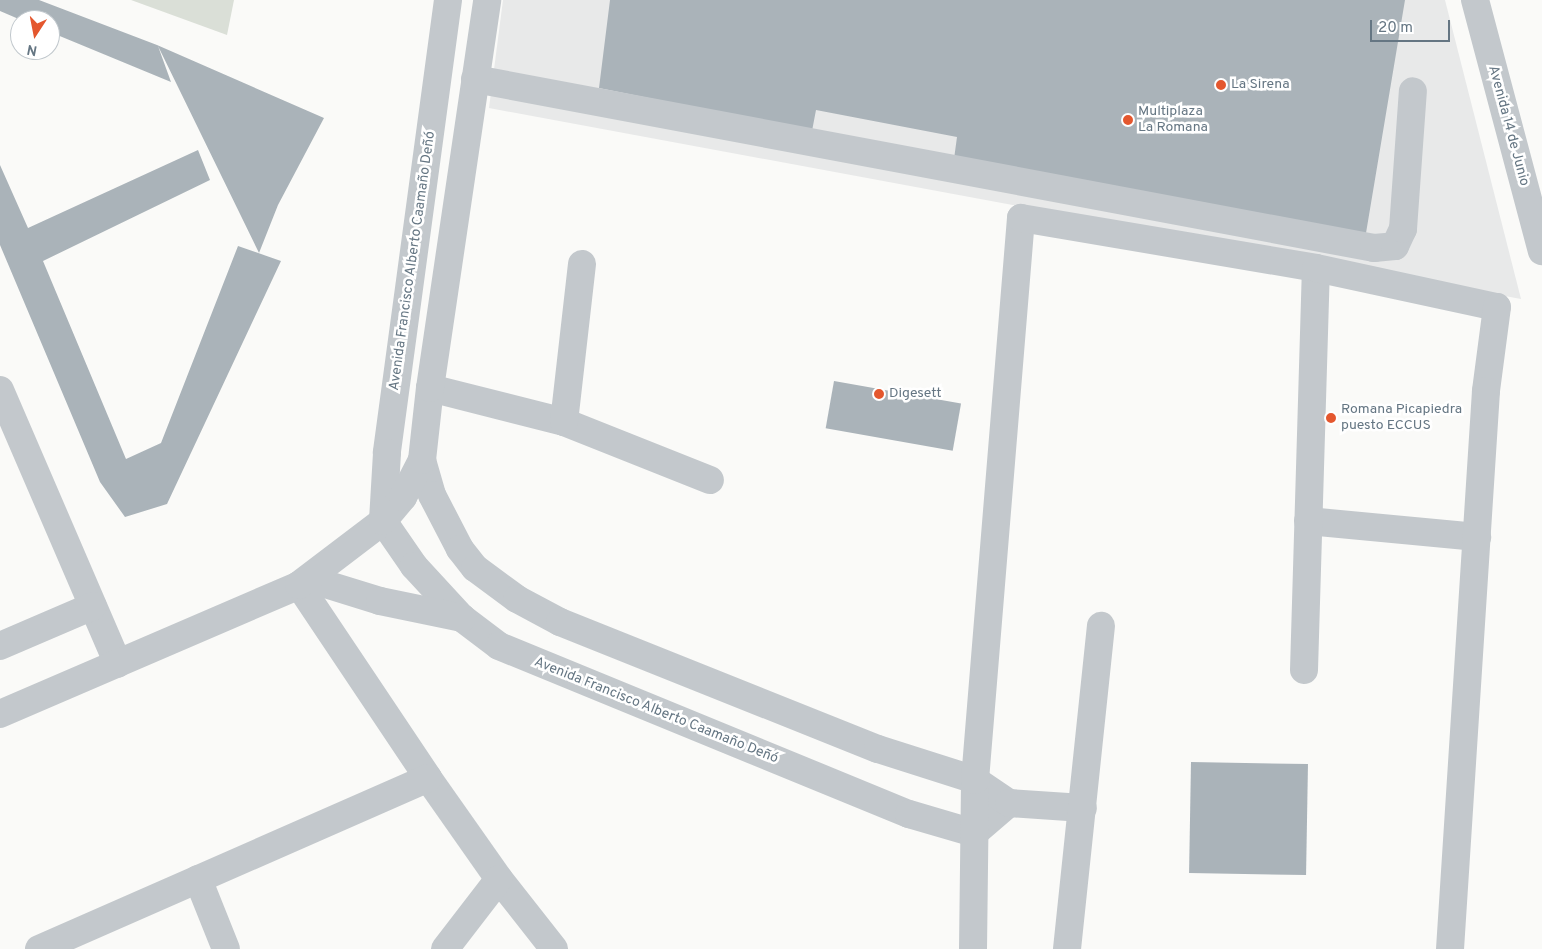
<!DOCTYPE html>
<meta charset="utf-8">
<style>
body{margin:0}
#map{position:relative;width:1542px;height:949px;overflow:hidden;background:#fafaf8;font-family:Overpass,sans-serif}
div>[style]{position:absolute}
.built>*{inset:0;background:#e8e9e9}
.green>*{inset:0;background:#dadfd7}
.building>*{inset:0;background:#aab3b9;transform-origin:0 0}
.minor>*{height:28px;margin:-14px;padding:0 14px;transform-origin:14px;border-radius:14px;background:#c3c8cc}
.dots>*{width:14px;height:14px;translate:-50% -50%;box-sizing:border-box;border:2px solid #fff;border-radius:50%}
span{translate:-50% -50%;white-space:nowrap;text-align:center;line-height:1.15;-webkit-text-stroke:5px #fff;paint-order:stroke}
.poi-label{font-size:14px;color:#657683}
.left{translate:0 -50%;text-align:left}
.street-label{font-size:14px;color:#657683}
.north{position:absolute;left:10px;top:10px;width:50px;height:50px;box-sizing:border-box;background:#fff;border:1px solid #c1c8cd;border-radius:50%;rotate:191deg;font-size:14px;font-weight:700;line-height:20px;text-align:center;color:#657683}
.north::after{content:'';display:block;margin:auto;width:18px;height:22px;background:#e4572e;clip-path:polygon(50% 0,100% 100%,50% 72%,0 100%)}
.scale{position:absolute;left:1370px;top:20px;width:80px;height:22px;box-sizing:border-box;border:2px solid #657683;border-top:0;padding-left:6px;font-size:15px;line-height:18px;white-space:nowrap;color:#657683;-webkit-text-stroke:4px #fff;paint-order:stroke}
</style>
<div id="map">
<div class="built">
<i style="clip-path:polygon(503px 0,1445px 0,1521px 299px,489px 108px)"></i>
</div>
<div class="green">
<i style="clip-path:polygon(131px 0,234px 0,227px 35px)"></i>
</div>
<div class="building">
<i style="clip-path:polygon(0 0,39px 0,157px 45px,324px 118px,278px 205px,259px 253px,158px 46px,171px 82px,50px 32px,50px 20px,21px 20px,0 11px)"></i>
<i style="clip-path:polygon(610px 0,1405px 0,1365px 239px,954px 159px,957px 137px,816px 110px,812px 131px,599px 88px)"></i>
<i style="clip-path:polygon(198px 150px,210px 180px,43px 261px,126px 459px,161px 443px,238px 246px,281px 261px,167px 504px,125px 517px,100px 482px,0 245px,0 165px,28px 228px)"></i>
<i style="left:834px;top:381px;width:129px;height:48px;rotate:10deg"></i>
<i style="left:1191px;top:762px;width:117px;height:111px;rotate:1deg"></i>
</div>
<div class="minor">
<i style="left:448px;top:0;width:457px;rotate:97.7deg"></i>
<i style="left:387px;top:453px;width:68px;rotate:93.4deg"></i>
<i style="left:383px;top:521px;width:55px;rotate:55.4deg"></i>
<i style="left:414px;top:566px;width:71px;rotate:47.3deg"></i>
<i style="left:462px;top:618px;width:46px;rotate:37.1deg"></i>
<i style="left:499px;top:646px;width:443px;rotate:22.3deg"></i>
<i style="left:909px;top:814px;width:68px;rotate:16.3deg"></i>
<i style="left:974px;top:833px;width:46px;rotate:-40.6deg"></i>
<i style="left:1475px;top:0;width:260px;rotate:75.1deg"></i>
<i style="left:475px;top:79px;width:915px;rotate:10.65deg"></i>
<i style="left:1374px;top:248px;width:21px;rotate:-5deg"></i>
<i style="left:1395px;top:246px;width:19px;rotate:-65deg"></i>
<i style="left:1403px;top:229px;width:138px;rotate:-85.9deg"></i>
<i style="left:430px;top:388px;width:138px;rotate:14.2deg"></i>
<i style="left:564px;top:422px;width:157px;rotate:21.7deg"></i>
<i style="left:0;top:390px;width:298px;rotate:66.7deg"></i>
<i style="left:564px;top:422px;width:159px;rotate:-83.5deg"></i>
<i style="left:422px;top:460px;width:36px;rotate:74deg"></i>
<i style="left:432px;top:495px;width:61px;rotate:62.6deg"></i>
<i style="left:460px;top:549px;width:24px;rotate:52deg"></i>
<i style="left:475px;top:568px;width:52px;rotate:36.4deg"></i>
<i style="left:517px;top:599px;width:49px;rotate:28.1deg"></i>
<i style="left:560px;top:622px;width:342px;rotate:21.8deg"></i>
<i style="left:878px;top:749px;width:102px;rotate:17.7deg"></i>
<i style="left:975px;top:780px;width:41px;rotate:34.1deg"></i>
<i style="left:1009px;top:803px;width:74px;rotate:3.9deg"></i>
<i style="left:1308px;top:521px;width:170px;rotate:5.4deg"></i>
<i style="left:309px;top:579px;width:74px;rotate:17.2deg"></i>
<i style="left:380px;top:601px;width:84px;rotate:11.7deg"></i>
<i style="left:299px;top:585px;width:232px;rotate:56.2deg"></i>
<i style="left:428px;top:778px;width:123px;rotate:54.9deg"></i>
<i style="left:499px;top:879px;width:89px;rotate:51.8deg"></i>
<i style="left:0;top:646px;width:101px;rotate:-23.3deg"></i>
<i style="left:1304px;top:670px;width:402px;rotate:-88.3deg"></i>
<i style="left:0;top:714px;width:326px;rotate:-23.3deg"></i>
<i style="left:299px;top:585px;width:106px;rotate:-37.3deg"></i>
<i style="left:383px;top:521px;width:31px;rotate:-50deg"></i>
<i style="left:403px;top:497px;width:42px;rotate:-62.8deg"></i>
<i style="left:422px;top:460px;width:72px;rotate:-83.7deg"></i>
<i style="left:430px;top:388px;width:392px;rotate:-81.6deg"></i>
<i style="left:198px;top:879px;width:75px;rotate:68.2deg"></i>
<i style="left:39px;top:949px;width:425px;rotate:-23.7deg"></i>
<i style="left:445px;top:949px;width:88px;rotate:-52.4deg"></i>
<i style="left:973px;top:949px;width:169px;rotate:-89.3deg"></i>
<i style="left:975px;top:780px;width:564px;rotate:-85.32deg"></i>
<i style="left:1021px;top:218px;width:299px;rotate:9.6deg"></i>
<i style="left:1316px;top:268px;width:185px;rotate:12.2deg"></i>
<i style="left:1497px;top:307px;width:85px;rotate:97.5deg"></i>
<i style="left:1486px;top:391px;width:559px;rotate:93.69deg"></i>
<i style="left:1067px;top:949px;width:325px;rotate:-84deg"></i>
</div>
<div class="dots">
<i style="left:1221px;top:85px;background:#e4572e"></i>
<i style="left:1128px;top:120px;background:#e4572e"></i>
<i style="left:879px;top:394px;background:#e4572e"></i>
<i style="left:1331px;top:418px;background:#e4572e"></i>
</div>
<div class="poi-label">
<span class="left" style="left:1231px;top:85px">La Sirena</span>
<span class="left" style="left:1138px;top:120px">Multiplaza<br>La Romana</span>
<span class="left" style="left:889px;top:394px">Digesett</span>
<span class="left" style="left:1341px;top:418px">Romana Picapiedra<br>puesto ECCUS</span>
</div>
<div class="street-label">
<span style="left:1508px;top:126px;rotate:75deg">Avenida 14 de Junio</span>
<span style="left:413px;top:261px;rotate:-82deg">Avenida Francisco Alberto Caamaño Deñó</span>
<span style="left:656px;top:711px;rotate:22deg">Avenida Francisco Alberto Caamaño Deñó</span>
</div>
<div class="north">N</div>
<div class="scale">20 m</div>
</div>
